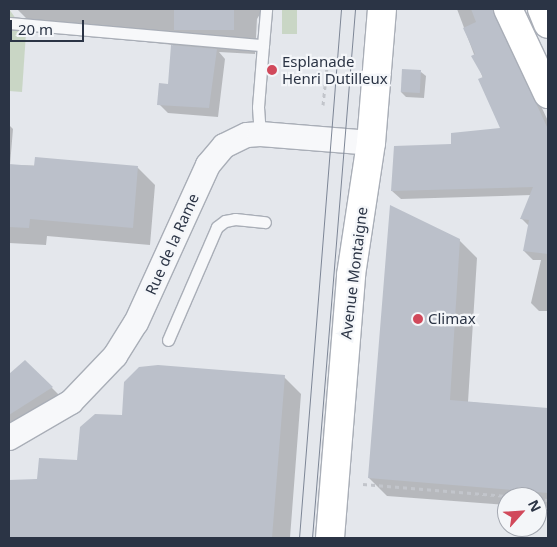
<!DOCTYPE html>
<style>
body{margin:0}
#map{position:relative;width:557px;height:547px;overflow:hidden;background:#e4e7ec;font-family:"Noto Sans",sans-serif}
div>[style]{position:absolute}
.green>*{inset:0;background:#c9d6c5;transform-origin:0 0}
.shadow>*{inset:0;background:#0003}
.building>*{inset:0;background:#bbc0ca;transform-origin:0 0}
.path>*{height:3px;margin-top:-1.5px;transform-origin:0;background:repeating-linear-gradient(90deg,#c2c5cb 0 4px,transparent 0 8px)}
.roads{filter:drop-shadow(1px 0 #a9aeb7) drop-shadow(-1px 0 #a9aeb7) drop-shadow(0 1px #a9aeb7) drop-shadow(0 -1px #a9aeb7)}
.lane>*{height:11px;margin:-5.5px;padding:0 5.5px;transform-origin:5.5px;border-radius:5.5px;background:#f7f8fa}
.street>*{height:24px;margin:-12px;padding:0 12px;transform-origin:12px;border-radius:12px;background:#f7f8fa}
.secondary>*{height:28px;margin:-14px;padding:0 14px;transform-origin:14px;border-radius:14px;background:#fff}
.tram>*{height:1px;margin:-0.5px;padding:0 0.5px;transform-origin:0.5px;border-radius:0.5px;background:#7d8696}
.dots>*{width:14px;height:14px;translate:-50% -50%;box-sizing:border-box;border:2px solid #f4f6f9;border-radius:50%}
span{translate:-50% -50%;white-space:nowrap;text-align:center;line-height:1.15;-webkit-text-stroke:4.5px #f4f6f9;paint-order:stroke}
.poi-label{font-size:15px;color:#2b3445}
.left{translate:0 -50%;text-align:left}
.street-label{font-size:15px;color:#2b3445}
.frame{position:absolute;inset:0;border:10px solid #2b3445;pointer-events:none}
.north{position:absolute;left:497px;top:487px;width:50px;height:50px;box-sizing:border-box;background:#f4f6f9;border:1px solid #a4a8b1;border-radius:50%;rotate:64deg;font-size:14px;font-weight:700;line-height:20px;text-align:center;color:#2b3445}
.north::after{content:'';display:block;margin:auto;width:18px;height:22px;background:#d1495b;clip-path:polygon(50% 0,100% 100%,50% 72%,0 100%)}
.scale{position:absolute;left:10px;top:20px;width:74px;height:22px;box-sizing:border-box;border:2px solid #2b3445;border-top:0;padding-left:6px;font-size:15px;line-height:18px;white-space:nowrap;color:#2b3445;-webkit-text-stroke:4px #f4f6f9;paint-order:stroke}
</style>
<div id="map">
<div class="green">
<i style="clip-path:polygon(9px 9px,26px 33px,22px 92px,9px 91px)"></i>
<i style="left:282px;top:9px;width:15px;height:25px"></i>
</div>
<div class="shadow">
<i style="clip-path:polygon(17px 9px,263px 9px,257px 19px,255px 54px,219px 52px,225px 59px,218px 117px,168px 113px,159px 104px,169px 86px,173px 45px,110px 38px,101px 29px,29px 21px)"></i>
<i style="clip-path:polygon(457px 9px,496px 9px,548px 121px,548px 311px,539px 311px,531px 303px,541px 260px,533px 260px,524px 251px,529px 226px,522px 219px,531px 195px,401px 199px,392px 191px,502px 129px)"></i>
<i style="clip-path:polygon(421px 72px,426px 76px,424px 98px,406px 97px,401px 92px)"></i>
<i style="clip-path:polygon(9px 125px,13px 129px,10px 165px,138px 168px,155px 185px,150px 245px,47px 236px,46px 245px,9px 243px)"></i>
<i style="clip-path:polygon(459px 240px,477px 258px,468px 402px,548px 409px,548px 508px,537px 507px,537px 497px,507px 497px,507px 505px,387px 496px,369px 478px)"></i>
<i style="clip-path:polygon(25px 361px,62px 398px,9px 427px,9px 376px)"></i>
<i style="clip-path:polygon(284px 377px,301px 394px,290px 538px,9px 538px,9px 480px,38px 480px,79px 461px,123px 416px)"></i>
</div>
<div class="building">
<i style="left:174px;top:9px;width:60px;height:21px"></i>
<i style="clip-path:polygon(471px 9px,492px 9px,548px 129px,548px 254px,523px 251px,529px 220px,520px 219px,533px 187px,391px 191px,394px 146px,451px 144px,451px 133px,500px 128px,478px 79px,483px 77px,471px 56px,475px 54px,463px 28px,476px 22px)"></i>
<i style="clip-path:polygon(171px 45px,217px 49px,209px 108px,157px 105px,159px 83px,168px 84px)"></i>
<i style="left:402px;top:69px;width:19px;height:23px;rotate:3deg"></i>
<i style="clip-path:polygon(35px 157px,138px 166px,133px 228px,30px 219px,29px 228px,9px 227px,9px 164px,34px 166px)"></i>
<i style="clip-path:polygon(390px 205px,460px 239px,450px 400px,548px 408px,548px 493px,368px 478px)"></i>
<i style="clip-path:polygon(25px 360px,53px 387px,9px 415px,9px 374px)"></i>
<i style="clip-path:polygon(158px 365px,285px 375px,272px 538px,9px 538px,9px 480px,37px 479px,39px 458px,77px 460px,80px 427px,95px 414px,122px 415px,124px 382px,139px 367px)"></i>
</div>
<div class="path">
<i style="left:323px;top:105px;width:39px;rotate:-84deg"></i>
<i style="left:363px;top:484px;width:157px;rotate:4.8deg"></i>
<i style="left:537px;top:499px;width:11px;rotate:5deg"></i>
</div>
<div class="roads">
<div class="lane">
<i style="left:9px;top:23px;width:255px;rotate:5deg"></i>
<i style="left:263px;top:45px;width:62px;rotate:94.6deg"></i>
<i style="left:258px;top:107px;width:27px;rotate:86deg"></i>
<i style="left:263px;top:45px;width:36px;rotate:-85deg"></i>
<i style="left:168px;top:340px;width:123px;rotate:-66.6deg"></i>
<i style="left:217px;top:227px;width:10px;rotate:-37deg"></i>
<i style="left:225px;top:221px;width:10px;rotate:-11deg"></i>
<i style="left:235px;top:219px;width:30px;rotate:6deg"></i>
</div>
<div class="street">
<i style="left:9px;top:438px;width:72px;rotate:-30.1deg"></i>
<i style="left:71px;top:402px;width:64px;rotate:-46.3deg"></i>
<i style="left:115px;top:356px;width:39px;rotate:-58deg"></i>
<i style="left:136px;top:323px;width:174px;rotate:-65.5deg"></i>
<i style="left:208px;top:165px;width:25px;rotate:-50deg"></i>
<i style="left:224px;top:146px;width:25px;rotate:-26deg"></i>
<i style="left:247px;top:135px;width:13px;rotate:-4deg"></i>
<i style="left:260px;top:134px;width:111px;rotate:4.6deg"></i>
</div>
<div class="secondary">
<i style="left:508px;top:9px;width:94px;rotate:64.8deg"></i>
<i style="left:542px;top:9px;width:16px;rotate:68deg"></i>
<i style="left:330px;top:538px;width:264px;rotate:-85.4deg"></i>
<i style="left:351px;top:275px;width:134px;rotate:-81.4deg"></i>
<i style="left:371px;top:143px;width:134px;rotate:-85.3deg"></i>
</div>
</div>
<div class="tram">
<i style="left:299px;top:538px;width:531px;rotate:-85.46deg"></i>
<i style="left:312px;top:538px;width:531px;rotate:-85.35deg"></i>
</div>
<div class="dots">
<i style="left:272px;top:70px;background:#d1495b"></i>
<i style="left:418px;top:319px;background:#d1495b"></i>
</div>
<div class="poi-label">
<span class="left" style="left:282px;top:70px">Esplanade<br>Henri Dutilleux</span>
<span class="left" style="left:428px;top:319px">Climax</span>
</div>
<div class="street-label">
<span style="left:172px;top:244px;rotate:-66deg">Rue de la Rame</span>
<span style="left:354px;top:273px;rotate:-83deg">Avenue Montaigne</span>
</div>
<div class="frame"></div>
<div class="north">N</div>
<div class="scale">20 m</div>
</div>
